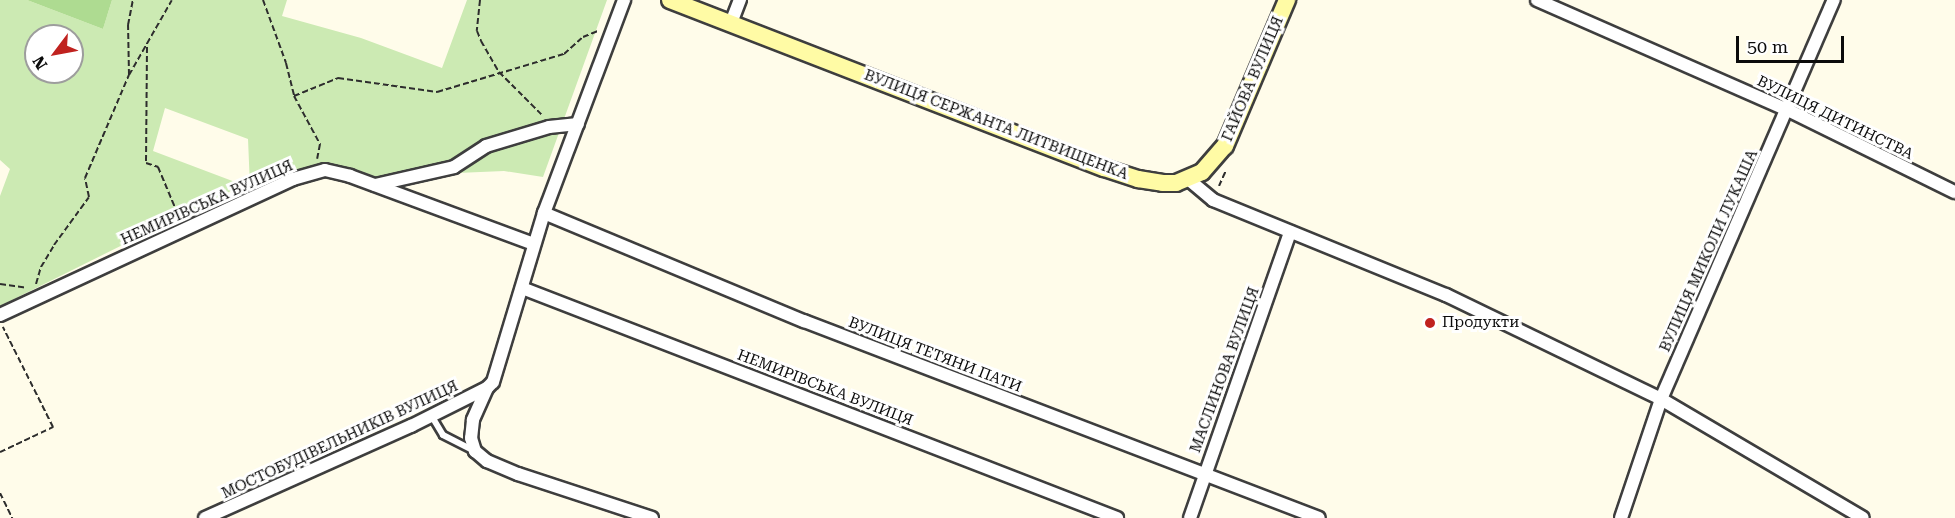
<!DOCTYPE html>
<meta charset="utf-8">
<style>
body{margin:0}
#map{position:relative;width:1955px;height:518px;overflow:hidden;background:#fffcea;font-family:"Roboto Serif",serif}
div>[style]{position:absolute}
.green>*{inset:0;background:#cceab3}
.forest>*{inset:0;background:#aedb91}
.path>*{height:2px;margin-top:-1px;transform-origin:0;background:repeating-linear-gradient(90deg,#2d2d2d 0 6px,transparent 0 9px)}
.roads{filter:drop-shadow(2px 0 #3e3e3e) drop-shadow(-2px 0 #3e3e3e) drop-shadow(0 2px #3e3e3e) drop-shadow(0 -2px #3e3e3e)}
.lane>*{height:6px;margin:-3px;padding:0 3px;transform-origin:3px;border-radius:3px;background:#fff}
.street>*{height:12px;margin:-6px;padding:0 6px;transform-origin:6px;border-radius:6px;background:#fff}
.secondary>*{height:16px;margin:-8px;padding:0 8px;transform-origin:8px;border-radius:8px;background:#fffba5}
.dots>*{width:16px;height:16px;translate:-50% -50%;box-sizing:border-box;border:3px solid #fff;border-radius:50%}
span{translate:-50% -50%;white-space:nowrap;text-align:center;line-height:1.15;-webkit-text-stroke:6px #fff;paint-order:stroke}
.street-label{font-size:15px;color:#0b0b0b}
.poi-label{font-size:15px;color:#0b0b0b}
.left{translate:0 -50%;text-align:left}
.north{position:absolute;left:24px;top:24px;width:60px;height:60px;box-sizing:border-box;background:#fff;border:2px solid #9d9d9d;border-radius:50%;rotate:238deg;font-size:16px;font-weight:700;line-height:24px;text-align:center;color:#0b0b0b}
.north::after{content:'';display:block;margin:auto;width:21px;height:27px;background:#c0221f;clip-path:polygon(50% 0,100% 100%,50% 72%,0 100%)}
.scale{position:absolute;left:1736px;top:36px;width:108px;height:27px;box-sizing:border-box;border:3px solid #0b0b0b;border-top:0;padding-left:8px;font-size:18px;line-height:21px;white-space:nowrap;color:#0b0b0b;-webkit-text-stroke:4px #fff;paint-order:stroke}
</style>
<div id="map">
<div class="green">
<i style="clip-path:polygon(evenodd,0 0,27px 0,103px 29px,112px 0,287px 0,282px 16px,361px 38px,442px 68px,467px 0,607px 0,543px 177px,504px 171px,316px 179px,250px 187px,248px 139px,165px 108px,153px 151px,243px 185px,0 306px,0 196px,10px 169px,0 160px,0 0,36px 36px,72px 36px,72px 72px,36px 72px,36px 36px)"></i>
</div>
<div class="forest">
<i style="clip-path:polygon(27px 0,112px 0,103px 29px)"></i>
</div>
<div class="path">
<i style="left:263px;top:0;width:67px;rotate:69.9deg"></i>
<i style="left:286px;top:63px;width:34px;rotate:76deg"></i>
<i style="left:294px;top:96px;width:55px;rotate:61.6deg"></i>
<i style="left:320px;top:144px;width:15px;rotate:101deg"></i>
<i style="left:480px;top:0;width:31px;rotate:96deg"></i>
<i style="left:477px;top:31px;width:11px;rotate:68deg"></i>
<i style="left:481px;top:41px;width:36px;rotate:60deg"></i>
<i style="left:499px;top:72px;width:61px;rotate:45deg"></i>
<i style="left:147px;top:47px;width:116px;rotate:90.5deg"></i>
<i style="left:146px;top:163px;width:13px;rotate:18deg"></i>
<i style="left:158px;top:167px;width:54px;rotate:67.2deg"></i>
<i style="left:129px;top:75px;width:50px;rotate:-91.1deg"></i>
<i style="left:128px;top:25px;width:25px;rotate:-79deg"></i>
<i style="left:294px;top:96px;width:48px;rotate:-22.2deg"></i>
<i style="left:338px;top:78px;width:100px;rotate:8deg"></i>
<i style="left:437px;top:92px;width:133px;rotate:-16.7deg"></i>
<i style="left:564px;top:54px;width:25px;rotate:-42deg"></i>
<i style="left:583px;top:37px;width:16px;rotate:-22deg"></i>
<i style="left:1219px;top:186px;width:17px;rotate:-66deg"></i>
<i style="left:0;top:284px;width:27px;rotate:8deg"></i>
<i style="left:36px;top:284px;width:18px;rotate:-74deg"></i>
<i style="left:41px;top:267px;width:26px;rotate:-59deg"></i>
<i style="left:54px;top:245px;width:59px;rotate:-53.9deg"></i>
<i style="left:89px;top:197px;width:19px;rotate:-102deg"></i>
<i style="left:85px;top:178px;width:112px;rotate:-66.9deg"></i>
<i style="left:129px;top:75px;width:86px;rotate:-60.2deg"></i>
<i style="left:0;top:452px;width:59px;rotate:-25.3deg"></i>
<i style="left:53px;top:427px;width:112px;rotate:-116.6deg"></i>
<i style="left:0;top:493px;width:28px;rotate:64deg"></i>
</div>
<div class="roads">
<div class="lane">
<i style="left:431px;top:415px;width:23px;rotate:59deg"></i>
<i style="left:443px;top:435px;width:35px;rotate:27deg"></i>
</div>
<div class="street">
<i style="left:1537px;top:0;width:274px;rotate:23.7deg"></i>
<i style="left:1788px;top:110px;width:186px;rotate:26.2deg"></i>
<i style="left:731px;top:23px;width:25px;rotate:-69deg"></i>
<i style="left:1188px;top:179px;width:33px;rotate:40deg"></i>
<i style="left:1213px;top:200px;width:252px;rotate:22.2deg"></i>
<i style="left:1446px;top:295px;width:239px;rotate:25.8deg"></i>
<i style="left:1661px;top:399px;width:234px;rotate:30.5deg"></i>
<i style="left:375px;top:185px;width:81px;rotate:-12.8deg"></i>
<i style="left:454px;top:167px;width:38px;rotate:-33deg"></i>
<i style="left:486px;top:146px;width:66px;rotate:-16.8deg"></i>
<i style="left:549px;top:127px;width:29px;rotate:-6deg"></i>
<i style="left:544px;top:213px;width:282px;rotate:22.6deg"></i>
<i style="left:804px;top:321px;width:551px;rotate:20.93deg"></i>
<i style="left:522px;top:288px;width:638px;rotate:21.13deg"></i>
<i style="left:0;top:315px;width:323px;rotate:-24.9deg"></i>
<i style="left:293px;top:179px;width:33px;rotate:-16deg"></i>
<i style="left:325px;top:170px;width:26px;rotate:13deg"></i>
<i style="left:350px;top:176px;width:196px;rotate:20.3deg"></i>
<i style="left:487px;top:388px;width:35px;rotate:114deg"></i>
<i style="left:473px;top:420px;width:18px;rotate:96deg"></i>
<i style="left:471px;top:438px;width:14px;rotate:73deg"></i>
<i style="left:475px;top:451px;width:16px;rotate:40deg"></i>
<i style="left:487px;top:461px;width:34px;rotate:23deg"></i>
<i style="left:518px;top:474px;width:141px;rotate:18.2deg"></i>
<i style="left:205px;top:518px;width:226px;rotate:-24.1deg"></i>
<i style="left:411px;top:426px;width:85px;rotate:-26.6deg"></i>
<i style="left:487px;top:388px;width:8px;rotate:-45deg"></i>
<i style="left:493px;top:382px;width:177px;rotate:-73.2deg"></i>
<i style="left:544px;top:213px;width:228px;rotate:-69.4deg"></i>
<i style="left:1190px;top:518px;width:303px;rotate:-70.7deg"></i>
<i style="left:1621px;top:518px;width:126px;rotate:-71.4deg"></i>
<i style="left:1661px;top:399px;width:435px;rotate:-66.6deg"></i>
</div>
<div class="secondary">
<i style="left:670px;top:0;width:465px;rotate:21.2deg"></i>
<i style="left:1104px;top:168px;width:36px;rotate:18deg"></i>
<i style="left:1138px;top:179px;width:25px;rotate:9deg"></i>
<i style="left:1163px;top:183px;width:13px"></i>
<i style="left:1176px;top:183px;width:28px;rotate:-23deg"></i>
<i style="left:1202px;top:172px;width:35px;rotate:-49deg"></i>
<i style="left:1225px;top:146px;width:159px;rotate:-67deg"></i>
</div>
</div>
<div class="dots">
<i style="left:1430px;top:323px;background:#c0221f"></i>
</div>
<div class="street-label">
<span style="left:1253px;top:79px;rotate:-67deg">ГАЙОВА ВУЛИЦЯ</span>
<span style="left:1835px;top:118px;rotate:26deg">ВУЛИЦЯ ДИТИНСТВА</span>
<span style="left:996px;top:125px;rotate:21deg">ВУЛИЦЯ СЕРЖАНТА ЛИТВИЩЕНКА</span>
<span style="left:207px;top:203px;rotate:-24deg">НЕМИРІВСЬКА ВУЛИЦЯ</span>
<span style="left:1709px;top:251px;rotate:-66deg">ВУЛИЦЯ МИКОЛИ ЛУКАША</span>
<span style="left:935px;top:355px;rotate:21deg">ВУЛИЦЯ ТЕТЯНИ ПАТИ</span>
<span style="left:1225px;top:370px;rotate:-70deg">МАСЛИНОВА ВУЛИЦЯ</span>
<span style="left:825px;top:388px;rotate:21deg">НЕМИРІВСЬКА ВУЛИЦЯ</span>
<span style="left:340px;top:440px;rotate:-25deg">МОСТОБУДІВЕЛЬНИКІВ ВУЛИЦЯ</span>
</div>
<div class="poi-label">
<span class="left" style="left:1442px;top:323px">Продукти</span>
</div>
<div class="north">N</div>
<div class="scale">50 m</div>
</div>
